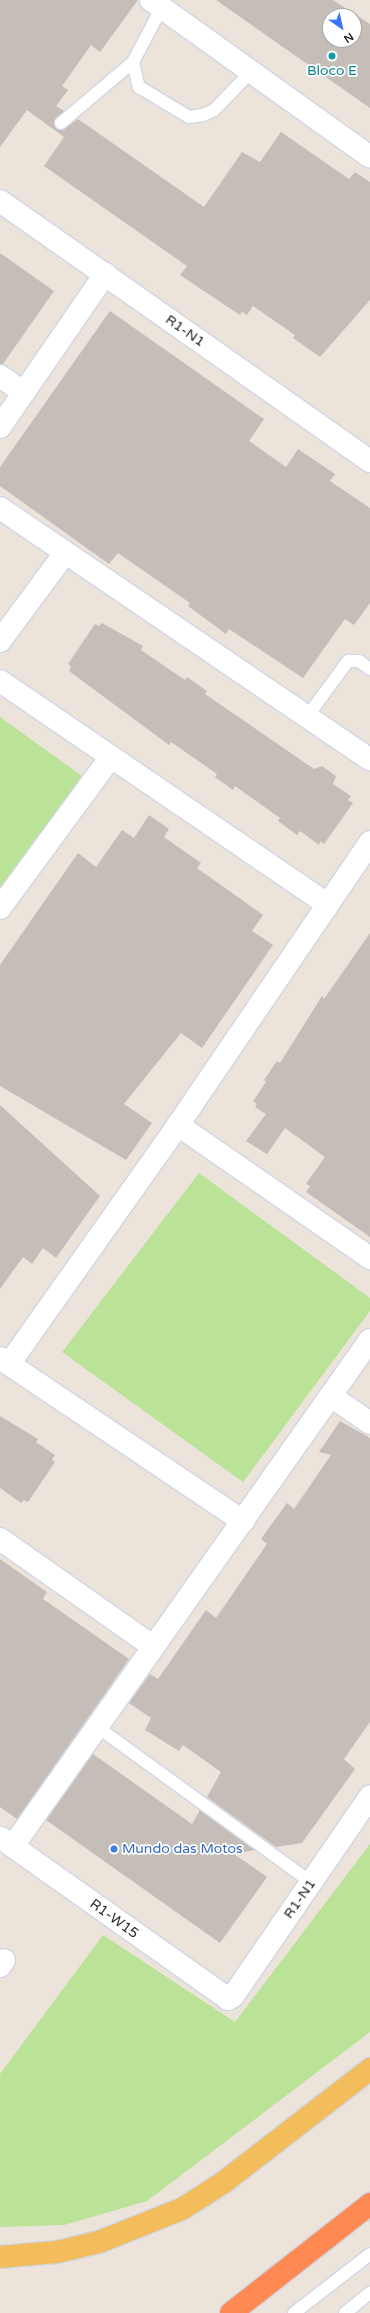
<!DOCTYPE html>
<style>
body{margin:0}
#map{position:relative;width:370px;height:2313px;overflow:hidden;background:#ece3db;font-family:"Varela Round",sans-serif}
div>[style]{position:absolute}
.green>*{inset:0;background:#bae397}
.building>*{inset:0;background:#c4bdb8}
.roads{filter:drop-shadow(1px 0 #d0d6e3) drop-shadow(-1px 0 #d0d6e3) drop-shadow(0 1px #d0d6e3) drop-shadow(0 -1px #d0d6e3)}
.lane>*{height:12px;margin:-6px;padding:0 6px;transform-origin:6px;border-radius:6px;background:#fff}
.street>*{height:22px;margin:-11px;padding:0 11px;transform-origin:11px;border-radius:11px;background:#fff}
.primary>*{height:22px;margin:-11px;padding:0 11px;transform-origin:11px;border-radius:11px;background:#f2bd5a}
.highway>*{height:22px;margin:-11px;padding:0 11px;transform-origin:11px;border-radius:11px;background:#ff8953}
.dots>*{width:11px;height:11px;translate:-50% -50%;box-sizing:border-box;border:2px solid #fff;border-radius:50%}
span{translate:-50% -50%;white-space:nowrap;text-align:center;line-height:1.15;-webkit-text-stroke:3.5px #fff;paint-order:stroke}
.culture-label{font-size:14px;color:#0d838f}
.street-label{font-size:14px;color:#292929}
.shop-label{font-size:14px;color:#366cbe}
.left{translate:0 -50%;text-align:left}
.north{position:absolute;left:322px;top:8px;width:40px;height:40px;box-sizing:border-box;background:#fff;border:1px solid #a9a9a9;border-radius:50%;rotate:146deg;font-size:11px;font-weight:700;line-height:16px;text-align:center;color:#292929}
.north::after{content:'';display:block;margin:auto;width:14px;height:18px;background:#3873fc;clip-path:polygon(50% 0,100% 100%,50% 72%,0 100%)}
</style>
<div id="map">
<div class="green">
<i style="clip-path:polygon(0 717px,82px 776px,0 890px)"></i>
<i style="clip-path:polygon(199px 1173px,370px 1298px,370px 1311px,243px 1482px,62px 1352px)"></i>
<i style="clip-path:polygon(370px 1844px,370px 2032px,147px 2201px,64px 2225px,0 2227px,0 2074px,103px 1935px,235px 2022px)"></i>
</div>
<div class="building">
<i style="clip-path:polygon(0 0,138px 0,100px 52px,91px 45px,62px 86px,68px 90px,56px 106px,64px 111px,56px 118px,54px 125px,63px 130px,78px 119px,204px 207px,242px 152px,260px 162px,281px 132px,349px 179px,355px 172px,370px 182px,370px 300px,320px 357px,293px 338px,295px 335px,253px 306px,247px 315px,242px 312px,240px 315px,180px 275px,187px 266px,44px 166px,64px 137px,27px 110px,0 147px)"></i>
<i style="clip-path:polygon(evenodd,216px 0,333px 0,370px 24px,370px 108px,216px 0,330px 16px,354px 16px,354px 40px,330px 40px,330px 16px)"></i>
<i style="clip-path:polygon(0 253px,54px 291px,3px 364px,0 364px)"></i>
<i style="clip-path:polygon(110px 311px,264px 419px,249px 441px,286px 467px,298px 449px,335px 474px,330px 481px,370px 508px,370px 603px,354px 625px,345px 619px,303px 678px,229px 629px,226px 634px,188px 606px,190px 603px,118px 553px,109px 564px,0 486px,0 467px)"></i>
<i style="clip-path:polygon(102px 623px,143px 646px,141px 650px,185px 680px,187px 677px,207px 691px,205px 694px,314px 769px,322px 766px,336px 776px,333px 784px,351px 796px,348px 800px,353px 803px,324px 844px,321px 841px,319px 845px,300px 831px,297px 835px,278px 821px,280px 818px,235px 786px,233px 790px,215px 777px,217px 774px,171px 742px,169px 745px,69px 671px,71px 667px,68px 664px,95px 624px,99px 626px)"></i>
<i style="clip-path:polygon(149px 815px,169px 829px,164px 837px,201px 863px,197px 868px,263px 915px,252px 931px,273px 945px,202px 1048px,181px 1033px,124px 1104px,152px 1123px,126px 1160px,0 1086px,0 965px,78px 853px,96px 867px,122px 830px,134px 838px)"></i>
<i style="clip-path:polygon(370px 933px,370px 1237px,306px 1192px,310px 1186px,306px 1184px,325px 1157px,285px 1128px,267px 1154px,246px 1141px,266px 1114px,255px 1107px,257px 1104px,253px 1101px,266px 1082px,264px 1080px,277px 1061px,280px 1063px,322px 996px,324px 999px)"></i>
<i style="clip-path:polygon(0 1105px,100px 1196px,56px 1258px,43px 1248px,32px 1264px,23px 1257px,0 1289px)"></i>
<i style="clip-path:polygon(0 1416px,38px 1439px,36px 1442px,55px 1455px,52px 1459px,55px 1462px,28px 1502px,24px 1500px,21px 1503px,0 1488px)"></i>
<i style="clip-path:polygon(340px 1421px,370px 1438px,370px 1722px,344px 1759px,355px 1769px,302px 1843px,276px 1847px,207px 1797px,221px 1772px,183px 1745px,179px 1751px,145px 1730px,151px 1718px,129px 1703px,150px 1674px,158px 1679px,206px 1610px,216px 1618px,267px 1544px,261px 1539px,287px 1503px,294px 1509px,331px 1455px,319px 1452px)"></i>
<i style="clip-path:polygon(0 1559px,47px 1592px,43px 1599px,129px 1659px,17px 1819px,0 1807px)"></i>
<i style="clip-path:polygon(93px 1754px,192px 1824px,200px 1810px,255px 1850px,234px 1854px,267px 1877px,220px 1943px,46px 1820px)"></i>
</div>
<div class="roads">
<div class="lane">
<i style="left:162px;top:7px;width:62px;rotate:117.8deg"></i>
<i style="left:133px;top:62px;width:26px;rotate:77deg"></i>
<i style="left:139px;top:87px;width:58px;rotate:31deg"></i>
<i style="left:189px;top:117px;width:14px;rotate:-8deg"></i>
<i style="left:203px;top:115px;width:12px;rotate:-24deg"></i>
<i style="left:214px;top:110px;width:53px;rotate:-45.8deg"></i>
<i style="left:61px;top:123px;width:94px;rotate:-40.3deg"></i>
<i style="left:306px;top:718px;width:71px;rotate:-53.6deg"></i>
<i style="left:348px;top:661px;width:11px"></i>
<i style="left:359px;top:661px;width:14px;rotate:36deg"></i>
<i style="left:96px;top:1726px;width:266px;rotate:36deg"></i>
<i style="left:294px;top:2313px;width:96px;rotate:-37.8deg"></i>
<i style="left:345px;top:2313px;width:32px;rotate:-39deg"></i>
</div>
<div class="street">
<i style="left:151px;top:0;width:269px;rotate:35.6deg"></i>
<i style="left:0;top:201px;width:452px;rotate:35.1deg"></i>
<i style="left:0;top:376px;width:29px;rotate:35deg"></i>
<i style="left:0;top:427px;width:186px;rotate:-55.5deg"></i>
<i style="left:0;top:508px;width:447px;rotate:34.2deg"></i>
<i style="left:0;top:641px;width:109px;rotate:-53.5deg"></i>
<i style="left:0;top:681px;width:396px;rotate:34.3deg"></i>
<i style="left:0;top:908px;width:186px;rotate:-53.7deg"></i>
<i style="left:178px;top:1125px;width:234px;rotate:34.7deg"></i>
<i style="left:0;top:1358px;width:293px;rotate:33.9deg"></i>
<i style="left:9px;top:1364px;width:293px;rotate:-54.7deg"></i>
<i style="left:178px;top:1125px;width:342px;rotate:-55.8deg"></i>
<i style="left:331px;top:1396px;width:47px;rotate:34.7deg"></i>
<i style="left:0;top:1539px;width:186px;rotate:35.1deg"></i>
<i style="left:1px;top:1838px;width:278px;rotate:35.3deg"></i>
<i style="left:228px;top:1999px;width:6px;rotate:-31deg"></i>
<i style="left:233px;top:1996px;width:242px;rotate:-55.5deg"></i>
<i style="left:13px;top:1846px;width:619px;rotate:-54.8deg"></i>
<i style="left:0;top:1966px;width:7px;rotate:-56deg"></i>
</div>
<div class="primary">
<i style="left:0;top:2257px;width:57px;rotate:-5deg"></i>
<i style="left:57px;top:2252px;width:43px;rotate:-13.4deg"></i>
<i style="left:99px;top:2242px;width:89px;rotate:-21.7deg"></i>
<i style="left:182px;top:2209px;width:50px;rotate:-32.7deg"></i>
<i style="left:224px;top:2182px;width:185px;rotate:-37.7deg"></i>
</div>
<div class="highway">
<i style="left:231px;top:2313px;width:177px;rotate:-38.1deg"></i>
</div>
</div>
<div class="dots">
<i style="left:332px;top:56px;background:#0f9aa8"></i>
<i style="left:114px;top:1849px;background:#3f7fe0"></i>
</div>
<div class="culture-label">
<span style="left:332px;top:71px">Bloco E</span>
</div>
<div class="street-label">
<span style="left:185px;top:331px;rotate:35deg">R1-N1</span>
<span style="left:300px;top:1899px;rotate:-55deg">R1-N1</span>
<span style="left:114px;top:1919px;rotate:36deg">R1-W15</span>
</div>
<div class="shop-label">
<span class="left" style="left:122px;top:1849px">Mundo das Motos</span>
</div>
<div class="north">N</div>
</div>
